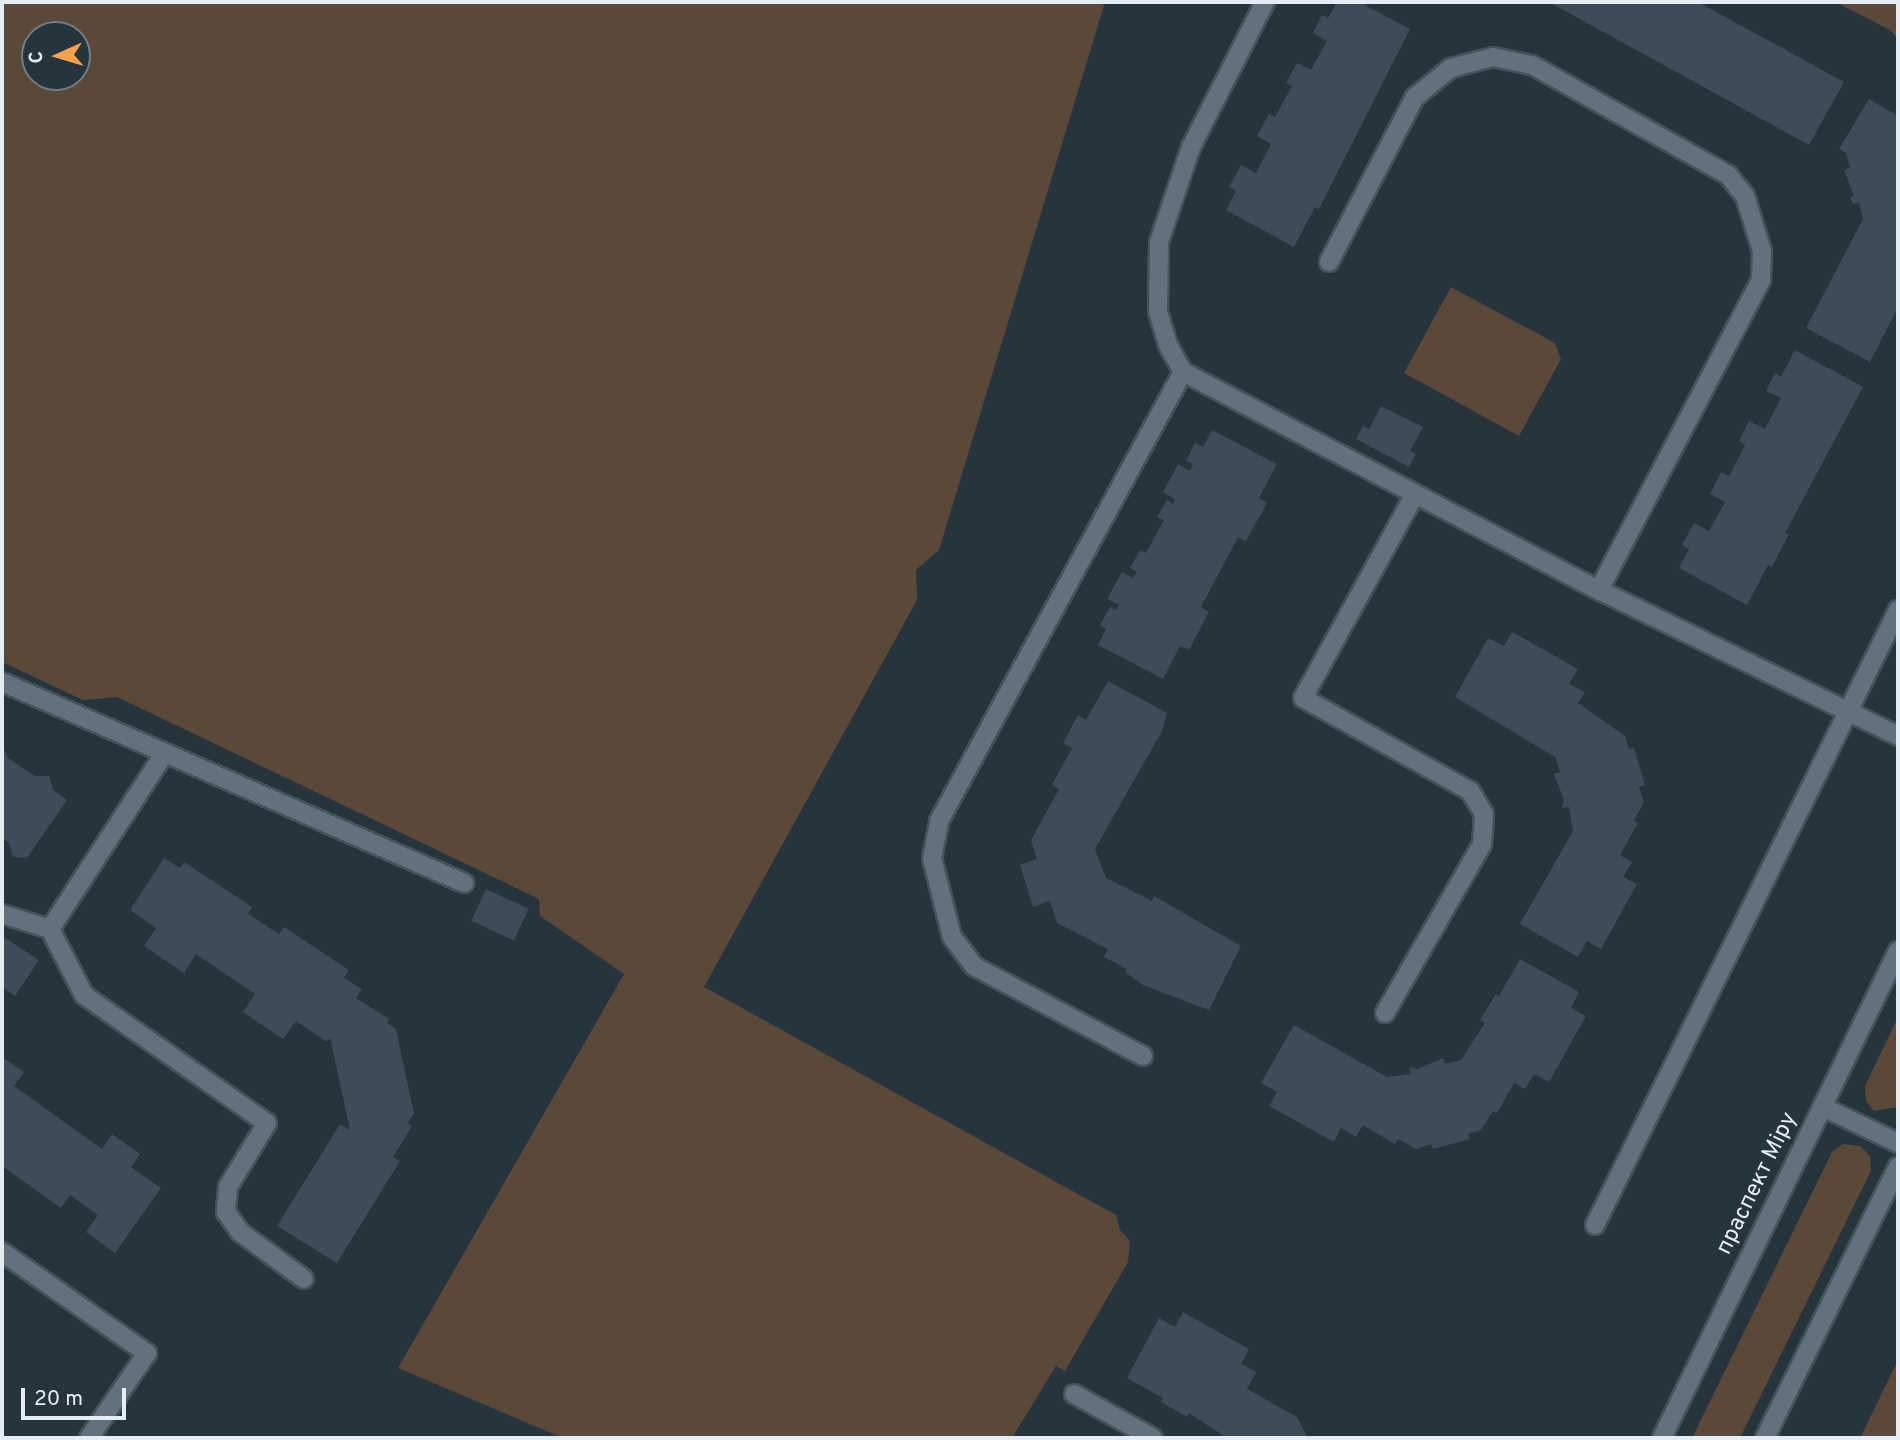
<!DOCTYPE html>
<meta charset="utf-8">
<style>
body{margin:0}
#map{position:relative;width:1900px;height:1440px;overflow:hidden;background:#26343e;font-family:Overpass,sans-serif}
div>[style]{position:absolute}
.green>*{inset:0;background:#5a4838}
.building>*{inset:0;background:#3d4c56;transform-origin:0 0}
.roads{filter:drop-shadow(2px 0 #46525b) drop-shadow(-2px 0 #46525b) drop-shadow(0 2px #46525b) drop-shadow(0 -2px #46525b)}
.minor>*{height:18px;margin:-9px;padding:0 9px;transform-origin:9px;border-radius:9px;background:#62717c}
span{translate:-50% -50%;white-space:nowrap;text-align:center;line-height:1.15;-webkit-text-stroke:6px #26343e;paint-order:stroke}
.street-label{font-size:23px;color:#e4edf3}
.frame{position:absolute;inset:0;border:4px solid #e4edf3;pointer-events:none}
.north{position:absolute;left:21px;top:21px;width:70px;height:70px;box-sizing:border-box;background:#26343e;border:2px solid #727e86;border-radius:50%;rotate:266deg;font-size:19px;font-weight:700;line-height:28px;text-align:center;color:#e4edf3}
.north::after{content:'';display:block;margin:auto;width:24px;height:32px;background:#f8a14a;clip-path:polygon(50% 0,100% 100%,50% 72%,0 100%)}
.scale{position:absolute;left:21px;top:1388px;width:105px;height:32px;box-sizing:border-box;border:4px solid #e4edf3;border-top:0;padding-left:9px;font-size:21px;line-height:24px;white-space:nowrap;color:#e4edf3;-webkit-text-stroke:5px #26343e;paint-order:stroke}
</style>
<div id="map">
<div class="green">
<i style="clip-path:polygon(evenodd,2px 2px,1105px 2px,939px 550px,916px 570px,917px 600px,704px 987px,1116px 1215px,1120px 1230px,1130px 1241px,1128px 1262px,1065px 1371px,1056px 1366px,1012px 1438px,563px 1438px,398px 1368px,624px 974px,540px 916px,539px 899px,117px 697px,83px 700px,2px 662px,2px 2px,77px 35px,77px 77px,35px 77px,35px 35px,77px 35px)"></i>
<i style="clip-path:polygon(1835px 2px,1898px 2px,1898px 39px,1890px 30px)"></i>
<i style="clip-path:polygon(1451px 287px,1555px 343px,1561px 359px,1519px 436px,1404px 373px)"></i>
<i style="clip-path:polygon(1898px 1017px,1898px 1107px,1874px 1111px,1866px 1101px,1865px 1086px)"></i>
<i style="clip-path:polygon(1843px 1144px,1860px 1146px,1870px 1156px,1871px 1171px,1740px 1438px,1692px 1438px,1832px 1152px)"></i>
<i style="clip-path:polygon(1898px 1360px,1898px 1438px,1860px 1438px)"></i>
</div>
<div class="building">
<i style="clip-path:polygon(1337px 2px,1359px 2px,1410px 29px,1319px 209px,1315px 207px,1294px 247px,1226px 210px,1236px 191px,1229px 187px,1241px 165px,1256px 173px,1271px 144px,1257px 136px,1269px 114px,1275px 117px,1292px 86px,1286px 83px,1297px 63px,1311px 70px,1327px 41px,1313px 33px,1322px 15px,1328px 18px)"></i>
<i style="clip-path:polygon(1549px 2px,1698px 2px,1844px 82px,1809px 145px)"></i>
<i style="clip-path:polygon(1869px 99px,1898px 116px,1898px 307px,1870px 362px,1806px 328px,1863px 219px,1859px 202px,1853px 204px,1850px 197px,1854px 196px,1844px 170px,1850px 168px,1846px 153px,1839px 149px)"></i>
<i style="clip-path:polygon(1795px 350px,1863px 387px,1785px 533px,1789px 534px,1772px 567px,1768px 565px,1747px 605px,1679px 568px,1689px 549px,1682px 545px,1694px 523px,1709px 531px,1725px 502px,1710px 494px,1721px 472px,1729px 476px,1745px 445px,1739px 441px,1749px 421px,1765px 429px,1781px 398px,1766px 391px,1775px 373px,1781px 377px)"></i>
<i style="clip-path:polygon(1381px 406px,1423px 427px,1410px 451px,1416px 454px,1409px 467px,1356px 439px,1363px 426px,1369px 429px)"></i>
<i style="clip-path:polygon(1212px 430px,1277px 464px,1259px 498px,1267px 503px,1246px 541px,1238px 537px,1201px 607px,1209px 612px,1189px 650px,1180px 646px,1163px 679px,1098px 645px,1106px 629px,1100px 625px,1110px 607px,1116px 610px,1119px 605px,1107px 599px,1122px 572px,1133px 578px,1137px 572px,1130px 568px,1140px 550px,1146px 553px,1164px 520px,1157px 517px,1167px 500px,1173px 504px,1175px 499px,1163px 492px,1178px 464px,1190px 471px,1193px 464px,1186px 461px,1195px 443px,1203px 447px)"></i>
<i style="clip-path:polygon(1512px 632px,1578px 669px,1569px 684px,1585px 692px,1578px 703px,1625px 736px,1629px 749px,1634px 748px,1645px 785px,1639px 787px,1644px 802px,1634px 820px,1638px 823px,1620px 855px,1632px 862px,1623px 877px,1637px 884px,1601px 949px,1587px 941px,1578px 957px,1520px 924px,1573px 831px,1569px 807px,1562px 808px,1564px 800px,1554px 774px,1560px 772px,1555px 757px,1455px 697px,1488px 638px,1504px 646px)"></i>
<i style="clip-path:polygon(1108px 681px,1167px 713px,1162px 731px,1095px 849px,1106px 878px,1152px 901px,1154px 896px,1241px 946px,1209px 1010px,1143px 985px,1125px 972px,1127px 969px,1104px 957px,1108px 949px,1057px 923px,1050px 901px,1033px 907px,1020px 865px,1037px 859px,1031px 840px,1059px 789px,1052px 785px,1072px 748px,1063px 743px,1078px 715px,1086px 720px)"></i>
<i style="clip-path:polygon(2px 745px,8px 758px,35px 776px,49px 776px,53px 790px,67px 800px,27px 858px,13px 857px,9px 843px,2px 838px)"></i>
<i style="clip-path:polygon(164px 858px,180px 868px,184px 862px,252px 907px,248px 914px,279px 934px,284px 927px,349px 970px,344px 978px,362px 989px,356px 998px,389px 1019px,387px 1023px,396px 1029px,414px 1114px,407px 1123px,412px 1126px,393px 1157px,400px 1161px,337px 1263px,277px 1226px,340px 1124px,350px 1130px,330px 1037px,327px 1042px,296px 1021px,283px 1039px,243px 1012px,255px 994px,196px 954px,184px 973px,144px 946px,156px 928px,130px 910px)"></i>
<i style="left:486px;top:889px;width:47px;height:35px;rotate:25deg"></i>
<i style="clip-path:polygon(2px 936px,39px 960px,15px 996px,2px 987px)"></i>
<i style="clip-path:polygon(1520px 959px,1579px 992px,1571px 1008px,1586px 1016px,1549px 1082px,1534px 1074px,1525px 1089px,1514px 1083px,1497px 1113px,1493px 1111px,1481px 1130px,1468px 1134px,1470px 1139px,1433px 1149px,1431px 1144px,1416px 1149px,1398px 1139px,1395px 1144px,1363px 1125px,1356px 1137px,1341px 1128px,1334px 1142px,1269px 1106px,1277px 1092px,1261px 1083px,1294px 1025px,1387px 1077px,1411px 1074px,1409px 1067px,1418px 1069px,1443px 1058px,1445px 1064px,1461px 1060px,1485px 1023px,1480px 1020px,1496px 994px,1499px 996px)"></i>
<i style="clip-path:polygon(2px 1057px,24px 1072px,14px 1086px,102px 1149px,112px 1134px,140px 1154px,131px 1167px,161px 1188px,115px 1253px,86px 1232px,98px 1215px,70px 1195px,61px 1208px,2px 1166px)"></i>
<i style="clip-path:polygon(1183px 1312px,1249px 1349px,1241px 1364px,1256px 1372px,1247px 1389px,1297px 1417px,1308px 1438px,1227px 1438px,1189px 1413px,1187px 1417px,1161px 1402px,1163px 1398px,1127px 1378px,1159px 1318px,1175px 1327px)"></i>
</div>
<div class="roads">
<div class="minor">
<i style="left:1265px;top:2px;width:163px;rotate:117deg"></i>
<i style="left:1191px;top:147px;width:100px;rotate:108.6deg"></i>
<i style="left:1159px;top:242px;width:70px;rotate:90.8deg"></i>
<i style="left:1158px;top:312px;width:34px;rotate:73deg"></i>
<i style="left:1168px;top:345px;width:31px;rotate:61deg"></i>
<i style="left:1183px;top:372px;width:470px;rotate:27.7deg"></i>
<i style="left:1599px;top:590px;width:333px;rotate:26deg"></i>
<i style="left:1329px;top:262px;width:186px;rotate:-62.5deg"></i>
<i style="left:1415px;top:97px;width:46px;rotate:-38.9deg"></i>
<i style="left:1451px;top:68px;width:43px;rotate:-14.7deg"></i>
<i style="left:1493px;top:57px;width:40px;rotate:12deg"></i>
<i style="left:1532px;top:65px;width:225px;rotate:29.3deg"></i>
<i style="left:1728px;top:175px;width:27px;rotate:51deg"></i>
<i style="left:1745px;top:196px;width:58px;rotate:72.8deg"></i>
<i style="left:1762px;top:251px;width:29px;rotate:92deg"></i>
<i style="left:1761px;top:280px;width:350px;rotate:117.6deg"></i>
<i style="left:2px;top:682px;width:504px;rotate:23.51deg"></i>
<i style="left:2px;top:914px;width:50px;rotate:17.4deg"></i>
<i style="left:50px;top:929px;width:74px;rotate:62.7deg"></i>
<i style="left:84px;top:995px;width:223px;rotate:35deg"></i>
<i style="left:267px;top:1123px;width:75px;rotate:121.4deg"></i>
<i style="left:228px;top:1187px;width:25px;rotate:95deg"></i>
<i style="left:226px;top:1212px;width:24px;rotate:55deg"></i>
<i style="left:240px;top:1232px;width:79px;rotate:36.3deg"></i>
<i style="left:50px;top:929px;width:209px;rotate:-56.9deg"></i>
<i style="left:1385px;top:1013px;width:195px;rotate:-60.1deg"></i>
<i style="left:1482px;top:844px;width:30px;rotate:-86deg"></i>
<i style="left:1484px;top:814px;width:27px;rotate:-121deg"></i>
<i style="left:1470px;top:791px;width:191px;rotate:-150.9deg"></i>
<i style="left:1303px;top:698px;width:230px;rotate:-61.2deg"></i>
<i style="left:1143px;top:1056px;width:191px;rotate:-152deg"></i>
<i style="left:974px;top:966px;width:36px;rotate:-127deg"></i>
<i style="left:952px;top:937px;width:81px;rotate:-104.2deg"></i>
<i style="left:932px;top:858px;width:38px;rotate:-79deg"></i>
<i style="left:939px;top:821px;width:511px;rotate:-61.48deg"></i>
<i style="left:1823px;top:1107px;width:83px;rotate:25.6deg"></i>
<i style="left:1595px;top:1225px;width:686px;rotate:-63.77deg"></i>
<i style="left:2px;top:1252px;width:177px;rotate:34.9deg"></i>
<i style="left:147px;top:1353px;width:103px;rotate:124.3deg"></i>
<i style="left:1074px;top:1394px;width:90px;rotate:29.1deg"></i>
<i style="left:1662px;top:1438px;width:541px;rotate:-64.15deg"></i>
<i style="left:1765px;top:1438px;width:302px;rotate:-63.9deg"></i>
</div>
</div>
<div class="street-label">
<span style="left:1758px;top:1184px;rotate:-64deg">праспект Міру</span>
</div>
<div class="frame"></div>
<div class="north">С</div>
<div class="scale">20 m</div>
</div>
